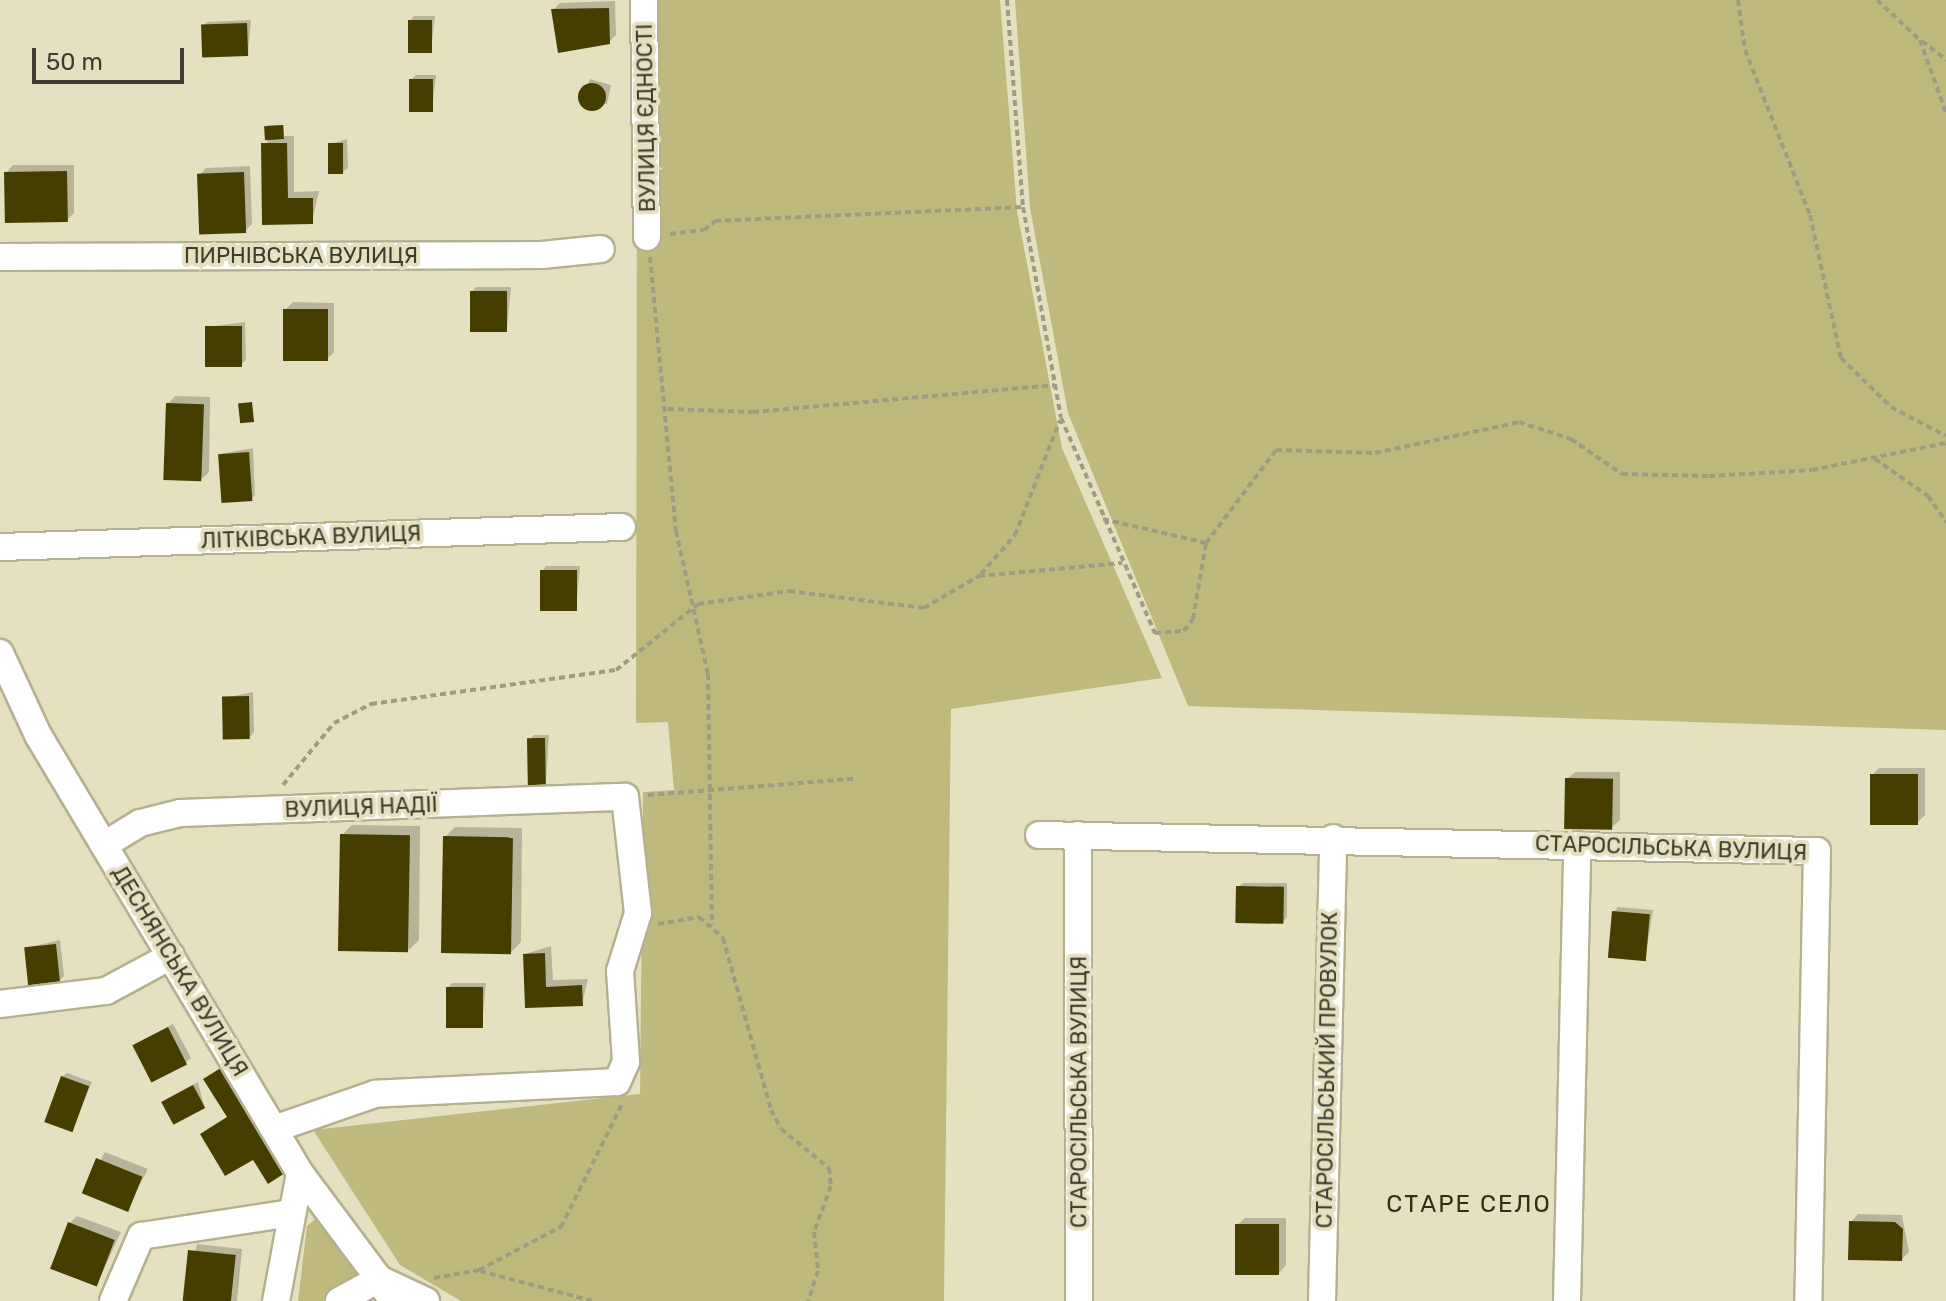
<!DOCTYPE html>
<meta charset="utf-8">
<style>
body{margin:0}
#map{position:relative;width:1946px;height:1301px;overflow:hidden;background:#e5e1c0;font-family:Rubik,sans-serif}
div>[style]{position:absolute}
.green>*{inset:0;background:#c0b97d}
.shadow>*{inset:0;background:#0003}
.building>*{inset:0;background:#453e00;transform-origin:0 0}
.round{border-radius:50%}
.path>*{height:4px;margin-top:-2px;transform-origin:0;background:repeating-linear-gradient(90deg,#9f9c83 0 6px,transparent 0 10px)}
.roads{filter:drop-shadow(2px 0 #b4b191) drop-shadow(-2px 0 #b4b191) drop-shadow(0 2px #b4b191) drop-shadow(0 -2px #b4b191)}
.minor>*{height:26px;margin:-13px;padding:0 13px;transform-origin:13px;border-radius:13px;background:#fff}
span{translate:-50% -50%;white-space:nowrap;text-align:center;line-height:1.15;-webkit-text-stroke:8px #e5e1c0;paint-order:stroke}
.street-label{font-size:22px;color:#3e3c2f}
.neighbourhood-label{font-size:24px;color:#332f13;letter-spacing:2px}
.scale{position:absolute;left:32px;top:48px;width:152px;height:36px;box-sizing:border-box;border:4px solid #3e3c2f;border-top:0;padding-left:10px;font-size:24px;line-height:28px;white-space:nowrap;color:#3e3c2f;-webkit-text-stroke:6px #e5e1c0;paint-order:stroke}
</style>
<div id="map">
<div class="green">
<i style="clip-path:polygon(650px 0,1000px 0,1017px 211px,1062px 448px,1162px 678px,951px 709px,944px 1301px,461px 1301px,400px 1265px,313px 1130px,640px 1094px,643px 792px,674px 790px,668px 722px,636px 723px,637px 193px)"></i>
<i style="clip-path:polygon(1015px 0,1946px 0,1946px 730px,1188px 706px,1068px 413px,1030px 208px)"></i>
<i style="clip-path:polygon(321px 1214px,365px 1271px,332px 1301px,298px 1301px,307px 1226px)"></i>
</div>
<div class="shadow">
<i style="clip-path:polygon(615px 1px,616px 35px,609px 42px,560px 51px,553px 10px,560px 3px)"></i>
<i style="clip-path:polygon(414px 16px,435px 16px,431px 51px,410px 21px)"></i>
<i style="clip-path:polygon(251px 20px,248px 54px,203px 26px,207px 22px)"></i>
<i style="clip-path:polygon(416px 75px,436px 75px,432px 110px,411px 80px)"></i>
<i style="clip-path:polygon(590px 79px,611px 85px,607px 104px,581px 106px)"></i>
<i style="clip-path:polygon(268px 125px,284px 125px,284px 136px,294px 136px,294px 192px,319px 191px,312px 222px,264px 223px)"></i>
<i style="clip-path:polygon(347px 139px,348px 168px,343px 172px,330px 144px)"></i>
<i style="clip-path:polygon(13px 165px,74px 165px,74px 213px,67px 220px,6px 173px)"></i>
<i style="clip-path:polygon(250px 166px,252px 224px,245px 231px,199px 175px,206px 168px)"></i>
<i style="clip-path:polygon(476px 287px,511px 287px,507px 329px,472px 292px)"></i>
<i style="clip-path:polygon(293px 302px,334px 303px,334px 352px,326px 360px,285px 310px)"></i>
<i style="clip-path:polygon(245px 322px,246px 360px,241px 364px,207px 327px)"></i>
<i style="clip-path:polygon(175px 396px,210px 397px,209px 472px,202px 479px,168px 404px)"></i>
<i style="clip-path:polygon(253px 448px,255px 495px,251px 499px,220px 454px)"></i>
<i style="clip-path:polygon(546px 566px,580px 566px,576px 608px,542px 571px)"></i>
<i style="clip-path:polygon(253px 692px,254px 732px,250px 737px,224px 698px)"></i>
<i style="clip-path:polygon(534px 735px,549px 735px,546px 783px,529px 740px)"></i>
<i style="clip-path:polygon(1879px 768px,1925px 768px,1925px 815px,1917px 823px,1872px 775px)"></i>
<i style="clip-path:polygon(1575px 772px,1620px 772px,1620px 820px,1612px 827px,1567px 779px)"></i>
<i style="clip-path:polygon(352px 825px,420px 826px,419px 940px,409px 950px,342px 835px)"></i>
<i style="clip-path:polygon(455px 827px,522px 828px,521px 942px,511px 952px,445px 837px)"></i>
<i style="clip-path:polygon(1243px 883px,1287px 883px,1287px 917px,1283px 922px,1238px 887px)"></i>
<i style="clip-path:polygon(1618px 907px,1653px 910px,1645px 959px,1614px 912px)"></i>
<i style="clip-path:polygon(60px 940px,64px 976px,59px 981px,26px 948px)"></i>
<i style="clip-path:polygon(551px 946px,553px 980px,588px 979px,582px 1004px,527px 1006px,525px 954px)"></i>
<i style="clip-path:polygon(452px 983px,486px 983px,482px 1025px,448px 988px)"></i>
<i style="clip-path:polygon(173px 1024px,191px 1058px,186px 1062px,134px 1045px)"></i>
<i style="clip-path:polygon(67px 1073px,92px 1082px,72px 1130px,62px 1077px)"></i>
<i style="clip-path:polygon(198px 1082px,204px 1106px,163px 1103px,168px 1098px)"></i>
<i style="clip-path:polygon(105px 1152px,148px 1169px,127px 1209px,84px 1192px)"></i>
<i style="clip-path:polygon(1858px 1214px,1902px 1215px,1909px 1252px,1902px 1259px,1851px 1222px)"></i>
<i style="clip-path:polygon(77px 1216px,121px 1232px,97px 1284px,70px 1223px)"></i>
<i style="clip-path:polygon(1245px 1218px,1286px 1218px,1286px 1265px,1279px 1273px,1237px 1225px)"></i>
<i style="clip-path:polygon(197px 1244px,242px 1249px,237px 1301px,184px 1301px)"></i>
</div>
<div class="building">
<i style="clip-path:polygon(609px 8px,610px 44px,558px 53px,551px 9px)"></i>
<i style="left:408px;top:20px;width:24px;height:33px"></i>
<i style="left:247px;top:23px;width:33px;height:46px;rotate:88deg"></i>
<i style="left:409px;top:79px;width:24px;height:33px"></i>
<i class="round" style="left:578px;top:83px;width:28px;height:28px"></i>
<i style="left:283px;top:125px;width:14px;height:19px;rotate:86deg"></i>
<i style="clip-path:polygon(261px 143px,287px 143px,288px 198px,313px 198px,313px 224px,262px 225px)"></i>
<i style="left:328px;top:143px;width:15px;height:31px"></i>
<i style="left:67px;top:171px;width:51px;height:63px;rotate:89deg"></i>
<i style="left:244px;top:172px;width:61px;height:47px;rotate:88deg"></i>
<i style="left:470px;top:291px;width:37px;height:41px"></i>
<i style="left:283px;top:309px;width:45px;height:52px"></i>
<i style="left:205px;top:326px;width:37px;height:41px"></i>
<i style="left:252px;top:402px;width:20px;height:14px;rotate:84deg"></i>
<i style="left:166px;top:403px;width:38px;height:77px;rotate:2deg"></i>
<i style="left:249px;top:452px;width:49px;height:31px;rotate:86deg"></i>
<i style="left:540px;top:570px;width:37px;height:41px"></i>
<i style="left:249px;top:696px;width:43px;height:27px;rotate:89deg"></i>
<i style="left:545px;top:738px;width:47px;height:18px;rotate:89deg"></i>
<i style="left:1870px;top:774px;width:48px;height:51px"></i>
<i style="left:1565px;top:778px;width:48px;height:51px;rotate:1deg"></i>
<i style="left:340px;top:834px;width:70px;height:117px;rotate:1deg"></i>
<i style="left:443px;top:836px;width:70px;height:117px;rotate:1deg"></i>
<i style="left:1236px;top:886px;width:48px;height:37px;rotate:1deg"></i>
<i style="left:1612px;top:911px;width:38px;height:47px;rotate:5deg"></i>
<i style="left:56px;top:944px;width:39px;height:32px;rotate:84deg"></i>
<i style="clip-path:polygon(545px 953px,546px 987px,582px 985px,583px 1006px,525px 1008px,523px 954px)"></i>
<i style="left:446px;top:987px;width:37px;height:41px"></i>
<i style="left:168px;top:1027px;width:42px;height:40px;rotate:63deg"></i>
<i style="clip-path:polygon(224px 1066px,288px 1171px,268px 1184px,253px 1160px,225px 1176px,200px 1134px,227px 1117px,203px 1079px)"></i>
<i style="left:61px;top:1076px;width:30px;height:49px;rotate:20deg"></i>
<i style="left:193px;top:1085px;width:26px;height:36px;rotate:62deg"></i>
<i style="left:96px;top:1158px;width:50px;height:38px;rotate:22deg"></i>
<i style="clip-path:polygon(1849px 1221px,1895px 1222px,1903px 1229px,1902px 1261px,1848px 1260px)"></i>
<i style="left:68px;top:1222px;width:50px;height:50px;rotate:21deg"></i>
<i style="left:1235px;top:1224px;width:44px;height:51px"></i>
<i style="left:188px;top:1250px;width:48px;height:51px;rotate:6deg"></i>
</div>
<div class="path">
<i style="left:1007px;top:0;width:208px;rotate:85.6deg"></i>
<i style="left:1023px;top:207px;width:214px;rotate:79.8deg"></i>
<i style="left:1061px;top:418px;width:235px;rotate:66.4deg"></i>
<i style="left:1155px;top:633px;width:29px;rotate:-4deg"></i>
<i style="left:1184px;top:631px;width:15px;rotate:-53deg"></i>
<i style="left:1193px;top:619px;width:77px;rotate:-80.3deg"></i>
<i style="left:1206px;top:543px;width:116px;rotate:-53deg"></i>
<i style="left:1276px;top:450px;width:99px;rotate:1.7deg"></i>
<i style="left:1375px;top:453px;width:147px;rotate:-12.1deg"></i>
<i style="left:1519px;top:422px;width:55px;rotate:18.1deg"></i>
<i style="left:1571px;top:439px;width:62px;rotate:34.5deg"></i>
<i style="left:1622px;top:474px;width:87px;rotate:1.3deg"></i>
<i style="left:1709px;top:476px;width:103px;rotate:-3.3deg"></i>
<i style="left:1812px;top:470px;width:137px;rotate:-11.4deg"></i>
<i style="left:1738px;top:0;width:50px;rotate:82deg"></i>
<i style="left:1745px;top:50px;width:177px;rotate:68.5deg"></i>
<i style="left:1810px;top:215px;width:146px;rotate:77.8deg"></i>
<i style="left:1841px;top:358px;width:70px;rotate:44.4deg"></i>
<i style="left:1891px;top:407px;width:62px;rotate:27.8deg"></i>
<i style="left:1877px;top:0;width:59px;rotate:42.9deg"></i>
<i style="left:1920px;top:40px;width:77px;rotate:70.4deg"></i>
<i style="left:1922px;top:41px;width:31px;rotate:38deg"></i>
<i style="left:670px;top:234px;width:34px;rotate:-7deg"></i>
<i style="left:704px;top:230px;width:14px;rotate:-39deg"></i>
<i style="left:715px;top:221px;width:308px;rotate:-2.6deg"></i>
<i style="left:650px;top:257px;width:275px;rotate:84.6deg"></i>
<i style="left:676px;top:531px;width:147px;rotate:77.4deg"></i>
<i style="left:708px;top:674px;width:251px;rotate:89.1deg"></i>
<i style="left:668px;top:409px;width:85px;rotate:2deg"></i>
<i style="left:753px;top:412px;width:303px;rotate:-5.1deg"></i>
<i style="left:1875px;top:459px;width:65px;rotate:34.9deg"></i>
<i style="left:1928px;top:496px;width:32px;rotate:55deg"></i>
<i style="left:1103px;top:519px;width:106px;rotate:13.1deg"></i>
<i style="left:981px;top:574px;width:52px;rotate:-48.9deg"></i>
<i style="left:1015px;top:535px;width:123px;rotate:-68.6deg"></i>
<i style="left:283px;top:785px;width:80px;rotate:-50.6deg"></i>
<i style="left:334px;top:723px;width:42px;rotate:-27.2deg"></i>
<i style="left:371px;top:704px;width:247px;rotate:-7.9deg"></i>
<i style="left:616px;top:670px;width:105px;rotate:-38.8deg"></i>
<i style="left:698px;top:604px;width:92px;rotate:-8.1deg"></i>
<i style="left:789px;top:591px;width:136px;rotate:7.2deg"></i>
<i style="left:924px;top:608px;width:64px;rotate:-30.2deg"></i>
<i style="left:979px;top:576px;width:144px;rotate:-5.2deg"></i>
<i style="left:648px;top:795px;width:206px;rotate:-4.5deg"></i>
<i style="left:658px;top:924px;width:42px;rotate:-9.7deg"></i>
<i style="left:699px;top:917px;width:32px;rotate:41deg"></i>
<i style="left:723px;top:938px;width:179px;rotate:74.4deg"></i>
<i style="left:771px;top:1110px;width:21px;rotate:62deg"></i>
<i style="left:781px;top:1129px;width:62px;rotate:39.1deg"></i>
<i style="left:829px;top:1168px;width:18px;rotate:84deg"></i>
<i style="left:831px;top:1186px;width:49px;rotate:110.3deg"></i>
<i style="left:814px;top:1232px;width:39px;rotate:84deg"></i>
<i style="left:818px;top:1271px;width:32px;rotate:108deg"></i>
<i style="left:480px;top:1271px;width:117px;rotate:14.9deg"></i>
<i style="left:434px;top:1278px;width:46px;rotate:-10.1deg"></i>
<i style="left:479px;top:1270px;width:93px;rotate:-27.7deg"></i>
<i style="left:561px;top:1227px;width:140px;rotate:-63.6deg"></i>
</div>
<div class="roads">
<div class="minor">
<i style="left:644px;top:0;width:237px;rotate:89.3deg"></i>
<i style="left:0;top:257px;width:542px;rotate:-0.21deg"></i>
<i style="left:542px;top:255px;width:59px;rotate:-5.8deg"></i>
<i style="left:0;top:547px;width:622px;rotate:-1.84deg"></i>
<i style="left:0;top:653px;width:90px;rotate:65.1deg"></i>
<i style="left:38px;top:735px;width:510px;rotate:59.11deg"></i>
<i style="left:300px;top:1173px;width:130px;rotate:100.6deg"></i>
<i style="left:1039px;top:835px;width:778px;rotate:1.18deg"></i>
<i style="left:1817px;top:851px;width:450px;rotate:91.1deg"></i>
<i style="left:1078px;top:835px;width:466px;rotate:89.9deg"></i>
<i style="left:104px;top:845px;width:42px;rotate:-31.4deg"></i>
<i style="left:140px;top:823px;width:41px;rotate:-14deg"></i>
<i style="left:180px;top:813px;width:445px;rotate:-2.1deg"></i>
<i style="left:625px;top:797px;width:117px;rotate:83.6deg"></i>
<i style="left:638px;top:913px;width:61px;rotate:107.2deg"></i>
<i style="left:620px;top:971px;width:91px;rotate:86.2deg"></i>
<i style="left:626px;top:1062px;width:22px;rotate:114deg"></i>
<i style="left:617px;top:1082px;width:242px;rotate:177.2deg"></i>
<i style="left:375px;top:1094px;width:104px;rotate:160.9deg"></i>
<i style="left:0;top:1004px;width:107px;rotate:-7deg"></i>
<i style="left:106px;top:991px;width:74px;rotate:-28.3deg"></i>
<i style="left:300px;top:1173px;width:132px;rotate:53.3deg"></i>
<i style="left:379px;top:1279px;width:52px;rotate:25.1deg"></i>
<i style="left:113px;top:1301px;width:71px;rotate:-66.7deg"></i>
<i style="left:141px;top:1236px;width:153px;rotate:-8.7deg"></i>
<i style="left:339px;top:1301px;width:46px;rotate:-28.8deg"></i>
<i style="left:379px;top:1279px;width:14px;rotate:60deg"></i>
<i style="left:1322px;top:1301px;width:463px;rotate:-88.6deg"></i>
<i style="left:1567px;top:1301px;width:456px;rotate:-88.7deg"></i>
</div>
</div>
<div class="street-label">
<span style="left:646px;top:118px;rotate:-91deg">ВУЛИЦЯ ЄДНОСТІ</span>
<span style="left:301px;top:256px">ПИРНІВСЬКА ВУЛИЦЯ</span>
<span style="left:311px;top:537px;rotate:-2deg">ЛІТКІВСЬКА ВУЛИЦЯ</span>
<span style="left:361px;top:807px;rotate:-2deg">ВУЛИЦЯ НАДІЇ</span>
<span style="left:1671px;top:848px;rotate:2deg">СТАРОСІЛЬСЬКА ВУЛИЦЯ</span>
<span style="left:180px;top:971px;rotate:59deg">ДЕСНЯНСЬКА ВУЛИЦЯ</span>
<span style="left:1327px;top:1070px;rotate:-89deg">СТАРОСІЛЬСЬКИЙ ПРОВУЛОК</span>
<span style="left:1079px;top:1092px;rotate:-90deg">СТАРОСІЛЬСЬКА ВУЛИЦЯ</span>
</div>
<div class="neighbourhood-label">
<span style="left:1469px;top:1205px">СТАРЕ СЕЛО</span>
</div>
<div class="scale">50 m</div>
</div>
